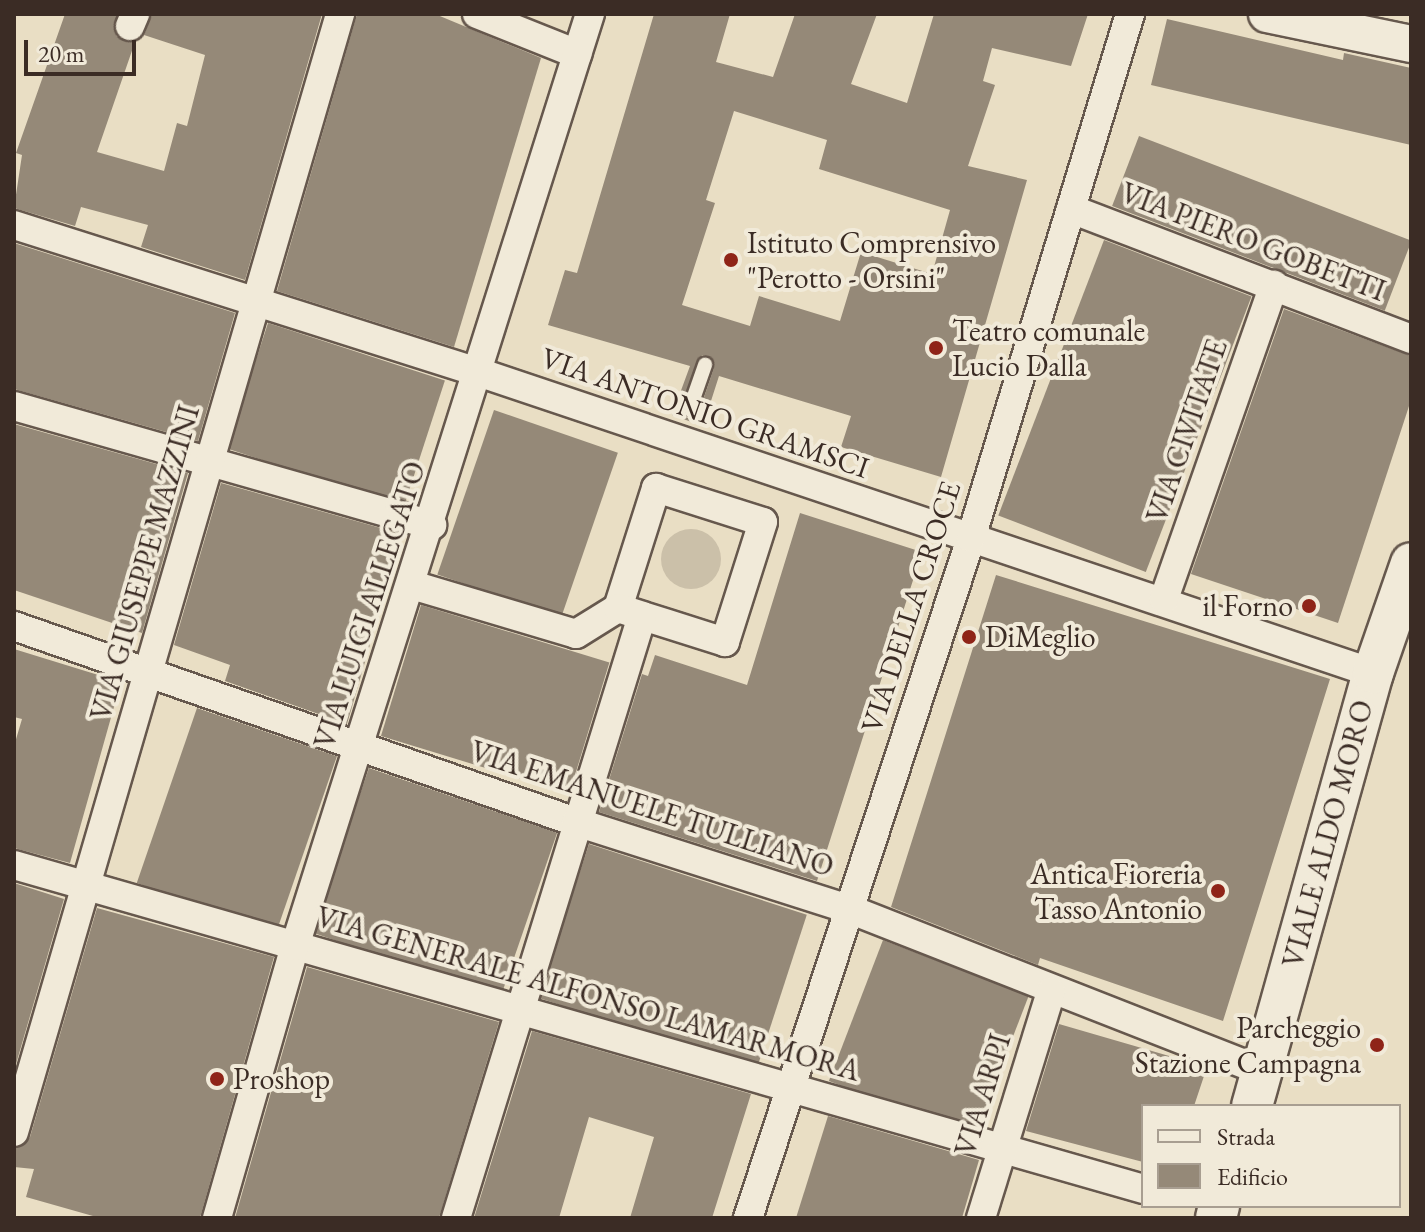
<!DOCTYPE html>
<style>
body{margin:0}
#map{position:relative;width:1425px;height:1232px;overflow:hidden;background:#e9dec4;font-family:"EB Garamond",serif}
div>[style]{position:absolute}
.green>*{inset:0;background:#cbc0a9}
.round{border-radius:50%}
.building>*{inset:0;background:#958978;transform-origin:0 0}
.roads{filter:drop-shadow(2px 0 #66584d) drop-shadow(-2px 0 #66584d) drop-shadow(0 2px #66584d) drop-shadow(0 -2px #66584d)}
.service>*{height:14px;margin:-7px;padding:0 7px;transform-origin:7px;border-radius:7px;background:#f1ead9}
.minor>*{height:28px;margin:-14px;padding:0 14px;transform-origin:14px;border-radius:14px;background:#f1ead9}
.tertiary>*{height:36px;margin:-18px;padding:0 18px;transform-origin:18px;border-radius:18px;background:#f1ead9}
.secondary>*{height:40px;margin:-20px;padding:0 20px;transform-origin:20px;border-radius:20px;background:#f1ead9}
.dots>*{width:22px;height:22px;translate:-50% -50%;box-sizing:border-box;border:4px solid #f1ead9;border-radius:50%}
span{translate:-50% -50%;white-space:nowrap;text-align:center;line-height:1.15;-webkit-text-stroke:8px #f1ead9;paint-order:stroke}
.street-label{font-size:30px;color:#3b2c25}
.poi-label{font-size:30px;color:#3b2c25}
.left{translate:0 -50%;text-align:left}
.right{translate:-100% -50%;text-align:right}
.frame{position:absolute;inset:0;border:16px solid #3b2c25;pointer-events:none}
.legend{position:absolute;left:1141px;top:1104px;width:260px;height:104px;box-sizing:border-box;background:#f1ead9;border:2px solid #a89e91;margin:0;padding:10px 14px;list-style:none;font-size:24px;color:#3b2c25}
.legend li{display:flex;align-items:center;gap:16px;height:40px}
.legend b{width:40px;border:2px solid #a89e91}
.scale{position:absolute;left:24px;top:40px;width:112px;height:36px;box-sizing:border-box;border:4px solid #3b2c25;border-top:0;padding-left:10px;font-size:24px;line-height:28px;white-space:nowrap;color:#3b2c25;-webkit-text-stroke:6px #f1ead9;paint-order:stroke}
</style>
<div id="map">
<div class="green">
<i class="round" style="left:661px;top:529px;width:60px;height:60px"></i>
</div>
<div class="building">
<i style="clip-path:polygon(65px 14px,117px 14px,116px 36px,135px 42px,97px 152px,164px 171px,177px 123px,187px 126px,205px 55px,144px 35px,152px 14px,322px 14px,245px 280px,141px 247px,148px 225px,81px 207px,75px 226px,14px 208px,22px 155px,16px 153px)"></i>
<i style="clip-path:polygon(357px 14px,435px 14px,541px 58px,454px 347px,277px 291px)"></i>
<i style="clip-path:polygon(evenodd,654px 14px,730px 14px,716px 62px,773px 77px,795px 14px,877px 14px,851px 84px,907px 103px,934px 14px,1088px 14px,1071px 66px,992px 48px,983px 81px,995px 85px,968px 166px,1027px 180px,941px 477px,841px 447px,851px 416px,719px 376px,703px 426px,672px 415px,690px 366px,548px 325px,565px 270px,577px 273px,654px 14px,734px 111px,827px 140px,819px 169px,950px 210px,932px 274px,861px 252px,840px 321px,759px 296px,750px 326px,682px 305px,715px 203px,706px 200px,734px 111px,654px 14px,702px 355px,712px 358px,714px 368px,699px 412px,687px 418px,681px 405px,702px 355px)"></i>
<i style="clip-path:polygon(1167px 19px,1343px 60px,1344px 53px,1411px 68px,1411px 145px,1151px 85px)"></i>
<i style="left:1139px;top:136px;width:292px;height:75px;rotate:21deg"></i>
<i style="left:1104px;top:240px;width:158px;height:295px;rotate:21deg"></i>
<i style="clip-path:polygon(14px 243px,235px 313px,198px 441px,14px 389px)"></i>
<i style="clip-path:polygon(1284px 309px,1411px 356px,1411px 400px,1338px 623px,1191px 574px)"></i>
<i style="left:268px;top:323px;width:186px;height:132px;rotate:18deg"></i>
<i style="left:494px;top:410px;width:131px;height:174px;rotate:19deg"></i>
<i style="clip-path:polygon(14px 424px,188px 473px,142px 633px,14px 590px)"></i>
<i style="clip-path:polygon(221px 483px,402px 534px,347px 724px,225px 681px,230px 665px,174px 645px)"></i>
<i style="clip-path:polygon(800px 513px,922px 552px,817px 881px,599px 812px,642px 674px,648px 676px,655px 655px,747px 685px)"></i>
<i style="clip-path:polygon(996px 575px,1330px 679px,1223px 1021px,1040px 958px,1038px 965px,891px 907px)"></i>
<i style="left:421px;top:605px;width:197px;height:137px;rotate:17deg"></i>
<i style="clip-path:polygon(14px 649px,121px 682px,70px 863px,14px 848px,14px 746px,22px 719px,14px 717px)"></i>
<i style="left:197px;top:708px;width:148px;height:185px;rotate:19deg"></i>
<i style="left:369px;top:768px;width:199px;height:174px;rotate:19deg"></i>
<i style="left:589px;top:844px;width:229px;height:162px;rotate:18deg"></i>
<i style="clip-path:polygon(14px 883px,64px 899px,14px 1071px)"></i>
<i style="clip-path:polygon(97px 908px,274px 957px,200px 1218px,100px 1218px,26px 1197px,34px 1169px,14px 1167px,14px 1149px,30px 1137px)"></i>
<i style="left:883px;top:940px;width:156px;height:151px;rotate:21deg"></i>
<i style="clip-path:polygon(307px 967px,499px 1022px,439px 1218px,235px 1218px)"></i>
<i style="clip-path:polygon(1059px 1024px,1207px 1067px,1194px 1106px,1143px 1106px,1143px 1162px,1026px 1131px)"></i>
<i style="clip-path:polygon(532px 1031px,751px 1094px,712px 1218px,630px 1218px,654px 1137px,589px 1117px,559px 1218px,474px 1218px)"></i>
<i style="clip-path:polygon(828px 1116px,979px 1160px,962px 1218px,796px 1218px)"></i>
</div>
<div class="roads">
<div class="service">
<i style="left:690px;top:408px;width:46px;rotate:-70.8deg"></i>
</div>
<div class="minor">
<i style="left:477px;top:14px;width:108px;rotate:21.8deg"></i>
<i style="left:130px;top:26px;width:13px;rotate:-67deg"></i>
<i style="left:1071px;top:209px;width:364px;rotate:20.9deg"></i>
<i style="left:14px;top:225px;width:490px;rotate:17.6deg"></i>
<i style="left:481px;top:373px;width:941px;rotate:18.59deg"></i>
<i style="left:14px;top:406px;width:435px;rotate:15.9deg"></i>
<i style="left:412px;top:585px;width:171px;rotate:16.6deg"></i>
<i style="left:576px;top:634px;width:49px;rotate:-31.8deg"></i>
<i style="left:618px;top:608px;width:126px;rotate:-72.4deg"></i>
<i style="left:656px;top:488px;width:112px;rotate:17.6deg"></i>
<i style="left:763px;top:522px;width:126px;rotate:107.6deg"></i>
<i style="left:725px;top:642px;width:112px;rotate:-162.4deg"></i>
<i style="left:1164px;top:599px;width:333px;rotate:-70.7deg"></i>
<i style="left:14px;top:626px;width:595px;rotate:19.23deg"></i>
<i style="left:576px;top:822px;width:287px;rotate:17.7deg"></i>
<i style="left:849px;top:909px;width:445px;rotate:21.4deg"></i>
<i style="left:14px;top:865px;width:1175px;rotate:16.01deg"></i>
<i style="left:14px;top:1132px;width:1165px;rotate:-73.74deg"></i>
<i style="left:217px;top:1218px;width:283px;rotate:-74deg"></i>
<i style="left:295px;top:946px;width:978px;rotate:-72.44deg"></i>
<i style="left:456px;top:1218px;width:630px;rotate:-72.83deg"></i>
<i style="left:748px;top:1218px;width:716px;rotate:-71.84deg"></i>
<i style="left:971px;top:538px;width:548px;rotate:-73.12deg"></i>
<i style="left:981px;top:1218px;width:237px;rotate:-72.8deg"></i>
</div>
<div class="tertiary">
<i style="left:1267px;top:14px;width:147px;rotate:11.8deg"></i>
</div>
<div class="secondary">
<i style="left:1252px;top:1106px;width:450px;rotate:-74.4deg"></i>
<i style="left:1373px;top:673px;width:116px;rotate:-70.9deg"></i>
<i style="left:1216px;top:1218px;width:12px;rotate:-76deg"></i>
</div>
</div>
<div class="dots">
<i style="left:731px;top:260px;background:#8f2418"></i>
<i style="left:936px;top:348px;background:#8f2418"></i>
<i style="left:1309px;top:606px;background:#8f2418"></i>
<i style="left:969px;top:637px;background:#8f2418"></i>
<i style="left:1218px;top:891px;background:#8f2418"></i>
<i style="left:1377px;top:1045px;background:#8f2418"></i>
<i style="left:217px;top:1079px;background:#8f2418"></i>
</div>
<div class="street-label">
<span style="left:1253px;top:242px;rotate:21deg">VIA PIERO GOBETTI</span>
<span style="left:705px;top:413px;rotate:19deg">VIA ANTONIO GRAMSCI</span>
<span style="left:1187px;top:431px;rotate:-71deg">VIA CIVITATE</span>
<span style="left:145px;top:563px;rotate:-74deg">VIA GIUSEPPE MAZZINI</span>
<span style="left:370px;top:605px;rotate:-72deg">VIA LUIGI ALLEGATO</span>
<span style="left:911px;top:607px;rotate:-72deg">VIA DELLA CROCE</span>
<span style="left:652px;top:809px;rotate:18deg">VIA EMANUELE TULLIANO</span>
<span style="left:1328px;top:834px;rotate:-75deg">VIALE ALDO MORO</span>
<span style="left:588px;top:994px;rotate:16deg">VIA GENERALE ALFONSO LAMARMORA</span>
<span style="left:983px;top:1095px;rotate:-73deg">VIA ARPI</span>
</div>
<div class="poi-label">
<span class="left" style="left:747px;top:260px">Istituto Comprensivo<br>"Perotto - Orsini"</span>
<span class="left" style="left:952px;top:348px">Teatro comunale<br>Lucio Dalla</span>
<span class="right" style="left:1293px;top:606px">il Forno</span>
<span class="left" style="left:985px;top:637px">DiMeglio</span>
<span class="right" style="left:1202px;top:891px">Antica Fioreria<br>Tasso Antonio</span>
<span class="right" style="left:1361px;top:1045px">Parcheggio<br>Stazione Campagna</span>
<span class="left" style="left:233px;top:1079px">Proshop</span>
</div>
<div class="frame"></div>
<ul class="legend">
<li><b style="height:10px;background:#f1ead9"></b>Strada</li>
<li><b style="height:22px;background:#958978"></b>Edificio</li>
</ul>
<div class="scale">20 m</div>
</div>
